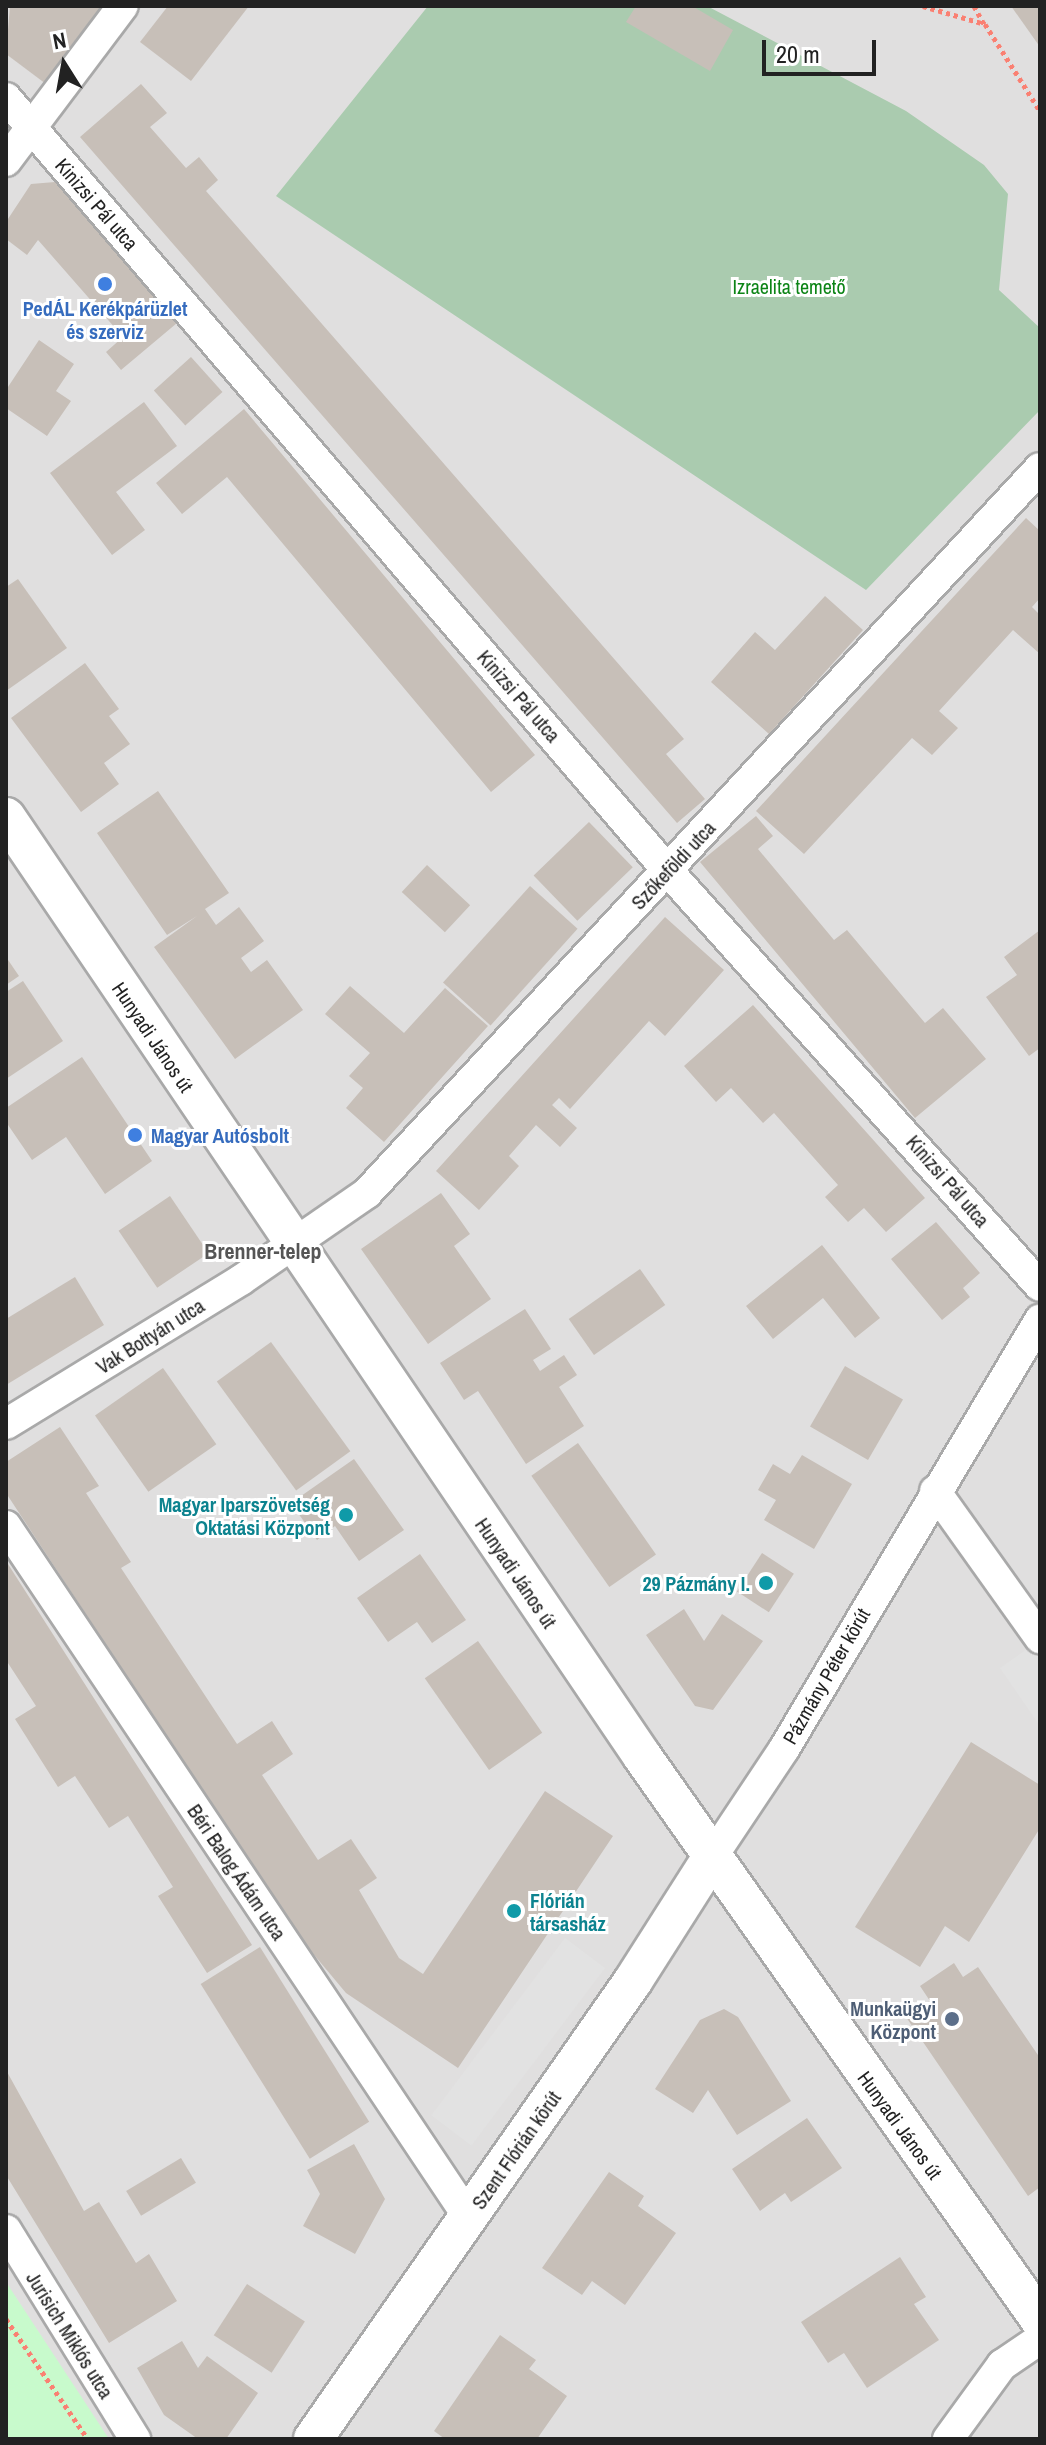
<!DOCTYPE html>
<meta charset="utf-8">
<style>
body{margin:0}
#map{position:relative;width:1046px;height:2445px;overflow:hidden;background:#f2efe9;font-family:"Archivo Narrow",sans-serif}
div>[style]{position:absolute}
.residential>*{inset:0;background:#e0dfdf;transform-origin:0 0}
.cemetery>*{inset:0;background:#aacbaf}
.park>*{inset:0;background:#c8facc}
.parking>*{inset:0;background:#e2e2e2;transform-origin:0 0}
.building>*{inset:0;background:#c7bfb8;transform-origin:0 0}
.path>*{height:5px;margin-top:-2.5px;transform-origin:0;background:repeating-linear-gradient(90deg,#fa8072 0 4px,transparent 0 8px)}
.roads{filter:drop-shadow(2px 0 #a9a9a9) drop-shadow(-2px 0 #a9a9a9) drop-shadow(0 2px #a9a9a9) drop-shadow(0 -2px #a9a9a9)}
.minor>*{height:30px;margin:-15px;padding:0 15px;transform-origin:15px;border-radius:15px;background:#fff}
.tertiary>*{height:38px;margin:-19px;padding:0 19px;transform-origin:19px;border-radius:19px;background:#fff}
.dots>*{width:22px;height:22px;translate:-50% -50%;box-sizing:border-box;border:4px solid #fff;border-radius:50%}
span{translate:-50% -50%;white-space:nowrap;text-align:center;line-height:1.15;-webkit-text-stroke:6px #fff;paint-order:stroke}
.street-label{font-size:20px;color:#222}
.park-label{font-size:20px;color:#0c8416}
.shop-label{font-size:20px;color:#366cbe;font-weight:700}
.left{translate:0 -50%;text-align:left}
.culture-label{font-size:20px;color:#0d838f;font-weight:700}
.right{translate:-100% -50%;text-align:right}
.service-label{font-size:20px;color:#4e5e75;font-weight:700}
.neighbourhood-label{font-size:22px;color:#555;font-weight:700}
.frame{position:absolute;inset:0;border:8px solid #222;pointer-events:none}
.north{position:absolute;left:24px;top:24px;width:80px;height:80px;-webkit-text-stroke:6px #fff;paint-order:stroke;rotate:349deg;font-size:22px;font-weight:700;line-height:32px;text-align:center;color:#222}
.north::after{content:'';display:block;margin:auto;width:28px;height:36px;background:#222;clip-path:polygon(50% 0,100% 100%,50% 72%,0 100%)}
.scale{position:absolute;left:762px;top:40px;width:114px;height:36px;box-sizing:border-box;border:4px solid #222;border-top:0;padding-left:10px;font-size:24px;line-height:28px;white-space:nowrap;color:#222;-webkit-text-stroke:6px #fff;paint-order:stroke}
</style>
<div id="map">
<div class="residential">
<i style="left:6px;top:6px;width:1034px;height:2433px"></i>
</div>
<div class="cemetery">
<i style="clip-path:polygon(428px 6px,707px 6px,906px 111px,984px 165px,1008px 194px,999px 290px,1040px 328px,1040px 410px,866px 590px,276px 196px)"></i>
</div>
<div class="park">
<i style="clip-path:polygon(6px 2282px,109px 2439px,6px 2439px)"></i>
</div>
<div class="parking">
<i style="clip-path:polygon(1040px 1640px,1040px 1726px,1000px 1668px)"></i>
<i style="left:565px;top:1938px;width:50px;height:222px;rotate:37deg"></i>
</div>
<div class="building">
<i style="clip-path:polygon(10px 6px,106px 6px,46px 84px,6px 54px)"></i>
<i style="clip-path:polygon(168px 6px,249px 6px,191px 81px,140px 42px)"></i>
<i style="clip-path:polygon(636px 6px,692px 6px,733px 30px,710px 71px,626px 22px)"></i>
<i style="clip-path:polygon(1011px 6px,1040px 6px,1040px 47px)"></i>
<i style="clip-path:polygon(141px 84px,167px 113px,150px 127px,186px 168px,199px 157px,218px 180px,206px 191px,684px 739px,666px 754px,705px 799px,677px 823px,80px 137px)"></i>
<i style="clip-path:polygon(55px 182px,177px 323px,121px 370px,106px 352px,123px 337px,38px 240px,27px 255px,6px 239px,6px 222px,31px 184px)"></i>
<i style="clip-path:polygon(39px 340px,74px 364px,56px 391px,71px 401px,47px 436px,6px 408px,6px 390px)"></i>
<i style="left:191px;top:357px;width:47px;height:50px;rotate:48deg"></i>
<i style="clip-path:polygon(144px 402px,177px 446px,116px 492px,145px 530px,112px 555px,50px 473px)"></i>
<i style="clip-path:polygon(244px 409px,535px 755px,491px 792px,227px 477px,182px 514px,156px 483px)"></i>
<i style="clip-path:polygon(1026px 518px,1040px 531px,1040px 598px,1032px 607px,1040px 615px,1040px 654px,1013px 630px,939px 711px,958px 728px,932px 755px,912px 738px,804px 854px,756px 811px)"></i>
<i style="clip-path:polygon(18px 579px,67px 648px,6px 691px,6px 587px)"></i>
<i style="clip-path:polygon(825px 596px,863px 630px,769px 734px,711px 682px,755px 632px,775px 650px)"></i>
<i style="clip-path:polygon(85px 663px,119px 709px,109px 716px,130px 744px,104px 763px,119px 784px,81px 812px,11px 718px)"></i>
<i style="clip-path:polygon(158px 791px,229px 893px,205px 909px,216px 925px,239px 907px,264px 941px,241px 958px,251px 972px,267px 960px,303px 1010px,235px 1059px,154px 947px,197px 916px,167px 935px,97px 833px)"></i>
<i style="clip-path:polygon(756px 816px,773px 836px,758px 849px,834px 940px,847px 930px,925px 1023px,943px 1008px,986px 1059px,915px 1118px,700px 862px)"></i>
<i style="left:589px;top:822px;width:63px;height:77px;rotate:46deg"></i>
<i style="left:427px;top:865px;width:59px;height:37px;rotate:43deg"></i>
<i style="left:530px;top:886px;width:64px;height:130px;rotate:42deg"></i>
<i style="clip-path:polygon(665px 917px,724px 970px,665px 1036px,649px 1021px,570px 1109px,559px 1098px,552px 1105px,577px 1128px,560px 1147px,536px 1125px,509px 1156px,519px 1166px,479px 1210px,436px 1171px)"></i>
<i style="clip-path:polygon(1040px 930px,1040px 1048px,1029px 1056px,986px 997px,1017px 975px,1004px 957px)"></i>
<i style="clip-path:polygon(6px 957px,19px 976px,6px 985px)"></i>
<i style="clip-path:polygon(23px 981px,63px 1041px,6px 1079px,6px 992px)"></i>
<i style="clip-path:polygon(350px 986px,404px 1033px,445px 988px,488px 1026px,384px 1142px,346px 1108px,363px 1088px,349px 1076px,370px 1053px,325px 1014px)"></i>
<i style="clip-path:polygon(753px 1005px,925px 1198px,886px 1232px,864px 1208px,848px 1222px,825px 1197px,838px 1185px,774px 1113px,763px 1123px,731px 1088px,716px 1102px,684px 1066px)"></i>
<i style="clip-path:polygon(82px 1057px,152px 1161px,105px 1194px,66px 1137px,32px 1160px,6px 1122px,6px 1108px)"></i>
<i style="clip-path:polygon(441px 1193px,470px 1234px,454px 1246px,491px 1299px,428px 1344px,361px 1249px)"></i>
<i style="left:170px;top:1196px;width:69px;height:62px;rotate:56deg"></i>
<i style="clip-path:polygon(936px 1222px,980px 1273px,963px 1288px,970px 1297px,942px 1320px,891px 1259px)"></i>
<i style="clip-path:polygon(822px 1245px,880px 1318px,855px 1338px,823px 1298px,773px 1339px,746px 1306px)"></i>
<i style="left:640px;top:1269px;width:44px;height:87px;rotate:55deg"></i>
<i style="clip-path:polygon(75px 1277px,104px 1325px,6px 1385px,6px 1319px)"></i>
<i style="clip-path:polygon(525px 1309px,551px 1349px,533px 1360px,540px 1371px,564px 1355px,577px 1375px,559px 1387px,584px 1426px,526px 1464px,478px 1391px,464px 1400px,440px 1363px)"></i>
<i style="left:271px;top:1342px;width:135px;height:67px;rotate:54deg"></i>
<i style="left:845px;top:1366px;width:67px;height:70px;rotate:30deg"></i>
<i style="left:163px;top:1368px;width:93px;height:83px;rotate:55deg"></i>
<i style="clip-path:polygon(60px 1427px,99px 1486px,86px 1493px,131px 1562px,121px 1568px,237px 1744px,272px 1721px,293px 1754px,262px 1775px,318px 1860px,351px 1839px,377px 1878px,359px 1890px,399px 1958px,423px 1974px,545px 1791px,613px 1836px,458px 2068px,346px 1993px,295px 1932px,6px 1493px,6px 1462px)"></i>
<i style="left:578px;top:1443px;width:136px;height:57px;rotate:55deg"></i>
<i style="clip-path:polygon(802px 1455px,852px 1484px,814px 1549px,764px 1520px,776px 1500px,758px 1490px,773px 1464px,790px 1474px)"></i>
<i style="clip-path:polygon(354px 1459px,404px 1530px,359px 1561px,335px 1526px,317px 1540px,291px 1503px)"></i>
<i style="left:762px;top:1553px;width:38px;height:46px;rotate:33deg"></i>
<i style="clip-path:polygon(420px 1554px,466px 1620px,432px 1643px,417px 1622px,388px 1642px,357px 1598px)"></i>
<i style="clip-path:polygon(6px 1561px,252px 1945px,207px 1973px,158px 1896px,173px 1887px,128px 1816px,109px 1828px,75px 1776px,58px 1787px,15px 1719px,36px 1706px,6px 1660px)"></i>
<i style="clip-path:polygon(684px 1609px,704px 1641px,722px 1614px,763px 1641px,713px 1710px,695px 1706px,646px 1635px)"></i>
<i style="left:478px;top:1641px;width:112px;height:65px;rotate:55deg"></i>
<i style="clip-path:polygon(971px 1742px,1040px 1785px,1040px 1828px,969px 1942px,945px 1926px,920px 1967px,855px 1927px)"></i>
<i style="left:260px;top:1947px;width:206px;height:70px;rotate:58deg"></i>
<i style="clip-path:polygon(954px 1963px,963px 1977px,978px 1967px,1040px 2058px,1040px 2187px,1028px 2196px,906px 2017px,930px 2001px,920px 1986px)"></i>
<i style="clip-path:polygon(724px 2009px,738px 2017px,791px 2101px,737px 2135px,708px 2090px,693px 2113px,655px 2089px,700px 2020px)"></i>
<i style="clip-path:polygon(6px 2070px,84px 2211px,99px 2202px,136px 2263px,149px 2254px,177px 2301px,109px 2343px,6px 2175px)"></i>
<i style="clip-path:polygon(807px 2118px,842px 2168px,791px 2202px,785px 2193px,760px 2211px,732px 2169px)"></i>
<i style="clip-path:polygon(354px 2144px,385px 2199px,355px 2254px,303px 2226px,320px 2194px,307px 2170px)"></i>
<i style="left:181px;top:2158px;width:29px;height:64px;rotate:59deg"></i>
<i style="clip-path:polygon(609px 2172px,644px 2196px,638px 2206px,676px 2233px,625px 2305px,592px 2281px,582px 2295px,542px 2268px)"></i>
<i style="clip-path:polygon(900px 2257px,926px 2297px,914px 2304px,939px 2340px,867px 2388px,844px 2353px,828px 2363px,801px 2322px)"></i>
<i style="left:247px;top:2284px;width:69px;height:61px;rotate:33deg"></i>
<i style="clip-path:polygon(500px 2335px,536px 2360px,529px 2369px,567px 2396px,537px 2439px,445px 2439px,434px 2431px)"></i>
<i style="clip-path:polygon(182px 2341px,198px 2368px,207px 2356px,258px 2393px,226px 2439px,198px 2439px,164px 2415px,137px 2368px)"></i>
</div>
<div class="path">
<i style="left:923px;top:6px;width:65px;rotate:16.2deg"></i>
<i style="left:985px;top:24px;width:103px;rotate:57.7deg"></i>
<i style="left:974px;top:6px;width:21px;rotate:61deg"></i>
<i style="left:6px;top:2319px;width:145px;rotate:55.7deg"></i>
</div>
<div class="roads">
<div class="minor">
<i style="left:6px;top:98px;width:1018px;rotate:49.42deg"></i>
<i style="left:668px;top:871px;width:557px;rotate:48.13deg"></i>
<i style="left:6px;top:161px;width:194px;rotate:-53deg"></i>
<i style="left:6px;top:1424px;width:276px;rotate:-31.5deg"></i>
<i style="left:241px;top:1280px;width:153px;rotate:-34.6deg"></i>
<i style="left:367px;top:1193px;width:989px;rotate:-47.13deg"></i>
<i style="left:935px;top:1491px;width:181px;rotate:54.5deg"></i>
<i style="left:6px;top:1526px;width:833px;rotate:56.21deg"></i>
<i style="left:712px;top:1857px;width:130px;rotate:-56.3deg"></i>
<i style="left:784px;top:1749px;width:500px;rotate:-59.2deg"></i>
<i style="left:6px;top:2230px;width:246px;rotate:58.3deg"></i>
<i style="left:948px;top:2439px;width:92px;rotate:-53.9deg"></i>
<i style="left:1002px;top:2365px;width:46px;rotate:-34.4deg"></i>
</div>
<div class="tertiary">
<i style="left:6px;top:817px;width:1134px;rotate:55.89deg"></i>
<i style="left:642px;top:1756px;width:690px;rotate:54.79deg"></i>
<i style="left:313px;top:2439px;width:559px;rotate:-55.06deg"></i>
<i style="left:633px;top:1981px;width:147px;rotate:-57.5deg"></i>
</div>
</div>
<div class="dots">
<i style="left:105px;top:284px;background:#3f7fe0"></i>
<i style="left:135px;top:1135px;background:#3f7fe0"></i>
<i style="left:346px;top:1515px;background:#0f9aa8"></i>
<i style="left:766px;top:1583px;background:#0f9aa8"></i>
<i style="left:514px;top:1911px;background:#0f9aa8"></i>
<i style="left:952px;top:2019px;background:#5c6f8a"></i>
</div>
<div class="street-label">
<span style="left:97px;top:204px;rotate:49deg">Kinizsi Pál utca</span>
<span style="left:519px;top:696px;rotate:49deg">Kinizsi Pál utca</span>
<span style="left:673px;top:865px;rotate:-47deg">Szőkeföldi utca</span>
<span style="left:153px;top:1037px;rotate:56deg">Hunyadi János út</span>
<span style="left:948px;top:1181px;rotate:49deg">Kinizsi Pál utca</span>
<span style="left:150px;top:1336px;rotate:-32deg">Vak Bottyán utca</span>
<span style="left:516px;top:1573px;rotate:56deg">Hunyadi János út</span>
<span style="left:826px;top:1676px;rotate:-60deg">Pázmány Péter körút</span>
<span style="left:237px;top:1872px;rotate:56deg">Béri Balog Ádám utca</span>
<span style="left:900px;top:2125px;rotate:54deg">Hunyadi János út</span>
<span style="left:516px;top:2150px;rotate:-55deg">Szent Flórián körút</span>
<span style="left:70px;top:2335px;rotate:58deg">Jurisich Miklós utca</span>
</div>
<div class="park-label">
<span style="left:789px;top:286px">Izraelita temető</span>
</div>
<div class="shop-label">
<span style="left:105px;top:320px">PedÁL Kerékpárüzlet<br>és szerviz</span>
<span class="left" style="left:151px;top:1135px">Magyar Autósbolt</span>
</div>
<div class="culture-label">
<span class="right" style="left:330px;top:1516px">Magyar Iparszövetség<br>Oktatási Központ</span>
<span class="right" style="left:750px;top:1583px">29 Pázmány I.</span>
<span class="left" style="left:530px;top:1912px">Flórián<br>társasház</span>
</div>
<div class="service-label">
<span class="right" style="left:936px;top:2020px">Munkaügyi<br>Központ</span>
</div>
<div class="neighbourhood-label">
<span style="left:263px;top:1252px">Brenner-telep</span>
</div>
<div class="frame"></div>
<div class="north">N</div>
<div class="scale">20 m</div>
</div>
